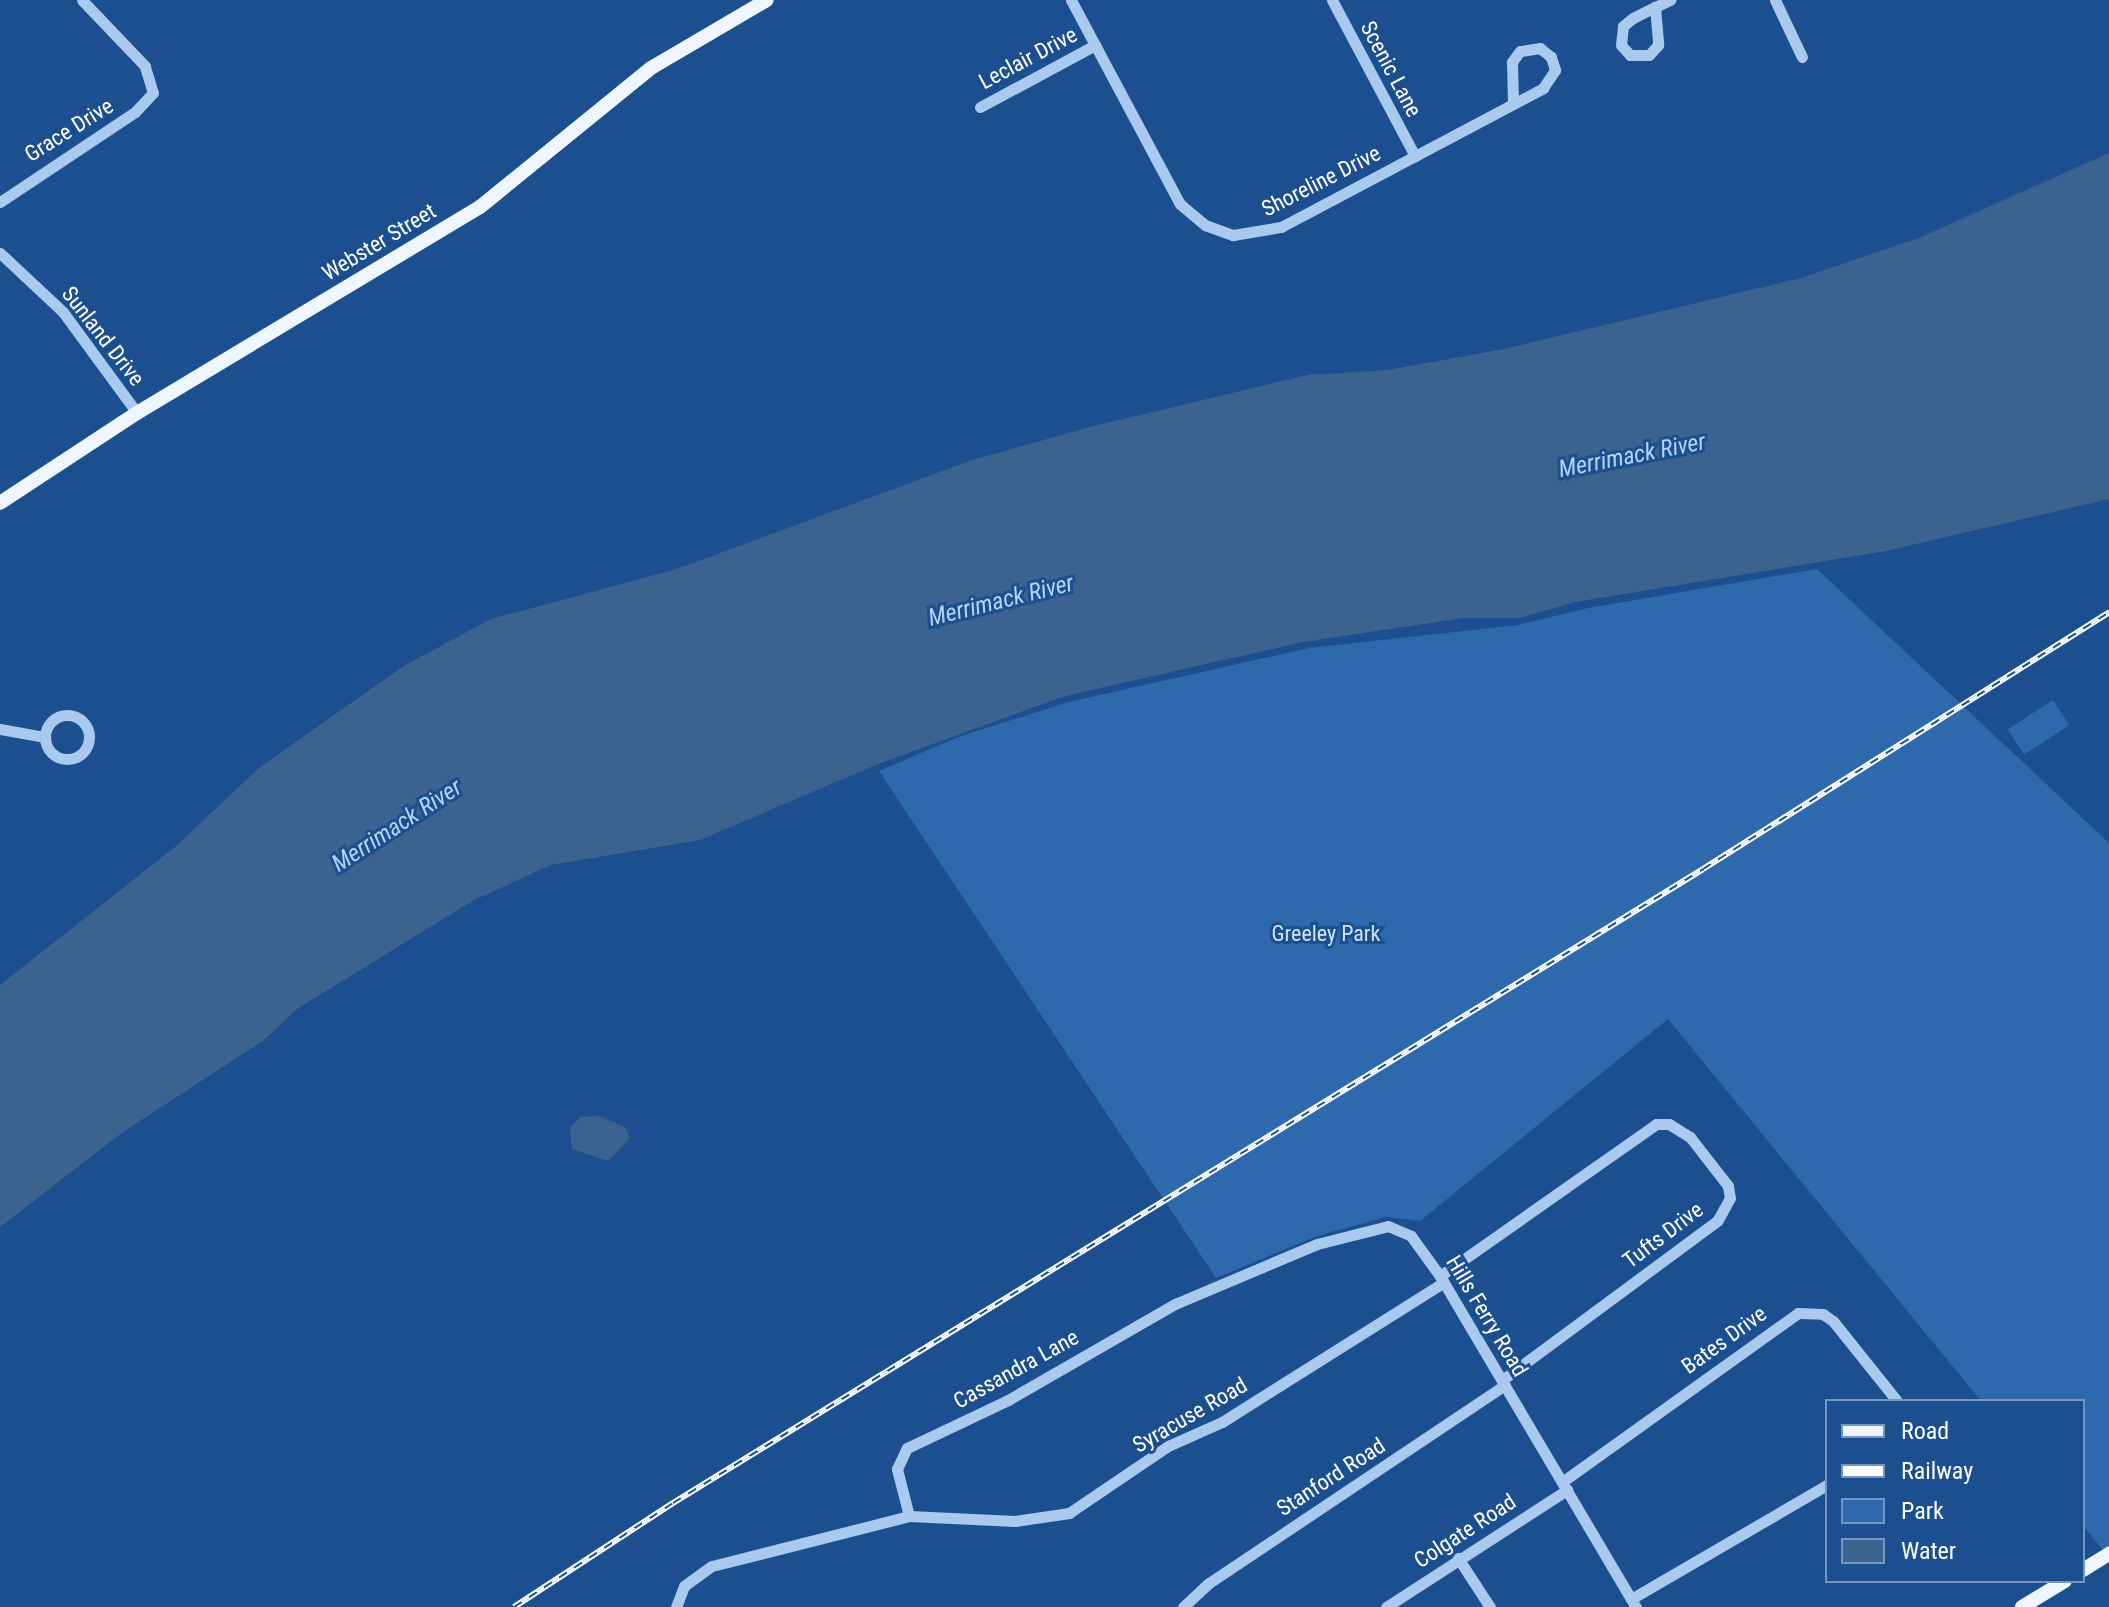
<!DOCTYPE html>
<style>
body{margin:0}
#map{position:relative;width:2109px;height:1607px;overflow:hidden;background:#1b4f8f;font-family:"Roboto Condensed",sans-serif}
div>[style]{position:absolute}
.green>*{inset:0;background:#2e69ad;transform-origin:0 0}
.water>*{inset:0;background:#3c6290}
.minor>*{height:11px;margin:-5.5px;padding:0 5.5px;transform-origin:5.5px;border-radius:5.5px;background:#a9c9ee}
.minor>.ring{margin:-5.5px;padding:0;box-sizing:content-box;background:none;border:11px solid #a9c9ee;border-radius:50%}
.major>*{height:14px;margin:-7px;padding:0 7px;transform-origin:7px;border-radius:7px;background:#f0f6ff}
.rail>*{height:6px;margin-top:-3px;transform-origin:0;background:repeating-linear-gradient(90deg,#1b4f8f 0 9px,#fff 0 18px);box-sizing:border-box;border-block:2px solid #fff}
span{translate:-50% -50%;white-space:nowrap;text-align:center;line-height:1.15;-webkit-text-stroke:6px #1b4f8f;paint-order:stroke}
.street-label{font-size:22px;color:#fff}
.park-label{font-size:22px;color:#cfe3fa}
.water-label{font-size:24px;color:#b5d3f5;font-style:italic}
.legend{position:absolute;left:1825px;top:1399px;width:260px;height:184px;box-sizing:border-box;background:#1b4f8f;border:2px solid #7695bc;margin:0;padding:10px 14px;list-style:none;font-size:24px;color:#fff}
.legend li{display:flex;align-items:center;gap:16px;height:40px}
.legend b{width:40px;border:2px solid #7695bc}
</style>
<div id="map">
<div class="green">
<i style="clip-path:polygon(1817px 569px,2109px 843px,2109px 1557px,2083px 1526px,2083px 1401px,1981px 1401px,1668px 1019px,1420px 1221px,1386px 1217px,1317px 1236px,1216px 1278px,879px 771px,961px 736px,1069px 702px,1309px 648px,1518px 625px,1588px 608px)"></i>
<i style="left:2053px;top:700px;width:30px;height:54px;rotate:57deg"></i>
</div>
<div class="water">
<i style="clip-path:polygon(2109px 153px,2109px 499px,1886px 551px,1575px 602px,1520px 618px,1464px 618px,1303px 642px,1065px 696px,878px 764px,700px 840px,551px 865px,474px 900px,297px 1009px,264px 1040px,123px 1132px,0 1227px,0 985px,175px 847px,259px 768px,402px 667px,491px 619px,677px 569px,972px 460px,1090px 427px,1308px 375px,1388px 370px,1504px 349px,1801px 278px,1921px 237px)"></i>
<i style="clip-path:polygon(599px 1116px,625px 1127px,630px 1138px,608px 1161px,572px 1149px,570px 1128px,580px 1117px)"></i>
</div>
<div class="minor">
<i style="left:1071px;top:0;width:231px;rotate:61.9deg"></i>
<i style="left:1180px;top:204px;width:33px;rotate:40deg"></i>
<i style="left:1205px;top:225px;width:30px;rotate:20deg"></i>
<i style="left:1233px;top:235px;width:49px;rotate:-9.5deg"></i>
<i style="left:1281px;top:227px;width:297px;rotate:-27.9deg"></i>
<i style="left:1543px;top:88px;width:22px;rotate:-56deg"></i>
<i style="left:1555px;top:70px;width:14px;rotate:-107deg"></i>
<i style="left:1551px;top:57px;width:14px;rotate:-141deg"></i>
<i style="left:1540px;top:48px;width:20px;rotate:171deg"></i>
<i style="left:1520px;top:51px;width:14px;rotate:126deg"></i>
<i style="left:1512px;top:62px;width:42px;rotate:88.6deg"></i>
<i style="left:1332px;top:0;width:177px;rotate:62deg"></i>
<i style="left:1775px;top:0;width:63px;rotate:64.7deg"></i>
<i style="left:1655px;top:7px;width:38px;rotate:85deg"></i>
<i style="left:1658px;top:45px;width:13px;rotate:132deg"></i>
<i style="left:1649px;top:55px;width:19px;rotate:180deg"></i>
<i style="left:1630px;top:55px;width:13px;rotate:-132deg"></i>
<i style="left:1621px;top:45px;width:19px;rotate:-84deg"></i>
<i style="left:1623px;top:26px;width:13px;rotate:-39deg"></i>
<i style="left:1633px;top:18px;width:25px;rotate:-27deg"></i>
<i style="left:1655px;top:7px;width:17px;rotate:-25deg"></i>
<i style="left:980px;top:107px;width:131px;rotate:-28.3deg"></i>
<i style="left:0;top:202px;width:162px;rotate:-33.7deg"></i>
<i style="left:135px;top:112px;width:26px;rotate:-47deg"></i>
<i style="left:153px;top:93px;width:28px;rotate:-107deg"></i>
<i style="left:145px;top:66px;width:91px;rotate:-133.7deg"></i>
<i style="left:0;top:253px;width:86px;rotate:43.1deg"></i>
<i style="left:63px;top:312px;width:125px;rotate:53.8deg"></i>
<i class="ring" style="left:45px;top:715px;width:33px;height:33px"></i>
<i style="left:0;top:729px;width:46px;rotate:10.1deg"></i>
<i style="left:1440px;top:1276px;width:264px;rotate:-35.1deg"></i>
<i style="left:1656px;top:1124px;width:13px"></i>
<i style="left:1669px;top:1124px;width:25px;rotate:32deg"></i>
<i style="left:1690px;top:1137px;width:62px;rotate:52.2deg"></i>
<i style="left:1728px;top:1186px;width:12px;rotate:81deg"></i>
<i style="left:1730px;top:1198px;width:26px;rotate:119deg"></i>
<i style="left:1717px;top:1221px;width:267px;rotate:143.5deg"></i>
<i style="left:1562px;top:1482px;width:290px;rotate:-35.6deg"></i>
<i style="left:1798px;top:1313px;width:25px;rotate:2deg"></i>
<i style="left:1823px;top:1314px;width:12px;rotate:35deg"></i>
<i style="left:1833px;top:1321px;width:102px;rotate:51.3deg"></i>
<i style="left:909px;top:1516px;width:49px;rotate:-104.3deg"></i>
<i style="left:897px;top:1469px;width:23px;rotate:-65deg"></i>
<i style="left:907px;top:1448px;width:112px;rotate:-25.4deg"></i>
<i style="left:1008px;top:1400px;width:193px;rotate:-29.9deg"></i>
<i style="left:1175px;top:1304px;width:154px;rotate:-22.9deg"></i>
<i style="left:1317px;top:1244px;width:73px;rotate:-14.2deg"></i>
<i style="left:1388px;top:1226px;width:25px;rotate:23deg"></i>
<i style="left:1411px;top:1236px;width:49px;rotate:54.1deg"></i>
<i style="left:1440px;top:1276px;width:385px;rotate:59.4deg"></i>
<i style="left:1458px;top:1558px;width:59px;rotate:56.9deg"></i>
<i style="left:1631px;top:1599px;width:227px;rotate:-30.2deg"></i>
<i style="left:676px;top:1607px;width:22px;rotate:-69deg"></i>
<i style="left:684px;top:1586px;width:34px;rotate:-36deg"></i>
<i style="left:712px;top:1566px;width:203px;rotate:-14.2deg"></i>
<i style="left:909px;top:1516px;width:106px;rotate:2.7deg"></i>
<i style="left:1015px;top:1521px;width:55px;rotate:-8.4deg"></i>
<i style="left:1069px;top:1513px;width:120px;rotate:-34.1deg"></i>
<i style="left:1168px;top:1446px;width:59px;rotate:-24deg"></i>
<i style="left:1222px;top:1422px;width:262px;rotate:-32.2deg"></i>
<i style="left:1183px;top:1607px;width:35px;rotate:-43deg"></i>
<i style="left:1209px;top:1583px;width:356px;rotate:-33.8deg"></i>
<i style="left:1386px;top:1607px;width:216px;rotate:-32.9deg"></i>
</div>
<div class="major">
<i style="left:0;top:503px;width:164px;rotate:-33.3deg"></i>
<i style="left:137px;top:413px;width:400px;rotate:-31deg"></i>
<i style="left:480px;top:207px;width:220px;rotate:-39.1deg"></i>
<i style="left:651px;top:68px;width:134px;rotate:-30.4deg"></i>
<i style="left:2083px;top:1570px;width:31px;rotate:-32deg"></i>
<i style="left:2022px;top:1607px;width:50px;rotate:-31.2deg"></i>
</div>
<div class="rail">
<i style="left:514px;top:1607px;width:190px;rotate:-33.2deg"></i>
<i style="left:673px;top:1503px;width:1209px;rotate:-31.61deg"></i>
<i style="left:1703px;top:869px;width:481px;rotate:-32.3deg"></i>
</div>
<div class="street-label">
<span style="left:1028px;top:58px;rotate:-28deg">Leclair Drive</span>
<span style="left:1391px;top:69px;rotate:62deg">Scenic Lane</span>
<span style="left:69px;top:130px;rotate:-32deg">Grace Drive</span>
<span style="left:1321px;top:181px;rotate:-27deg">Shoreline Drive</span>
<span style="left:379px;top:242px;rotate:-31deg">Webster Street</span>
<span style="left:103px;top:336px;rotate:52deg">Sunland Drive</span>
<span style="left:1663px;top:1235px;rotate:-37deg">Tufts Drive</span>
<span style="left:1487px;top:1316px;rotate:59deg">Hills Ferry Road</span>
<span style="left:1724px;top:1340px;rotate:-36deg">Bates Drive</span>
<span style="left:1016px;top:1369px;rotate:-29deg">Cassandra Lane</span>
<span style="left:1190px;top:1415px;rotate:-30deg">Syracuse Road</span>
<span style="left:1331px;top:1477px;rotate:-33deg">Stanford Road</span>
<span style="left:1465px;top:1531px;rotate:-33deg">Colgate Road</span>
</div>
<div class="park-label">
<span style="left:1326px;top:934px">Greeley Park</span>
</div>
<div class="water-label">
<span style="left:1632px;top:456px;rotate:-11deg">Merrimack River</span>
<span style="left:1001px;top:601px;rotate:-14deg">Merrimack River</span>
<span style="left:397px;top:826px;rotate:-33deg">Merrimack River</span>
</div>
<ul class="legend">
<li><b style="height:10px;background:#f0f6ff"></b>Road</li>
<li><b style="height:10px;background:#fff"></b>Railway</li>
<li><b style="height:22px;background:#2e69ad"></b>Park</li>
<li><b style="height:22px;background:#3c6290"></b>Water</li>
</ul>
</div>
